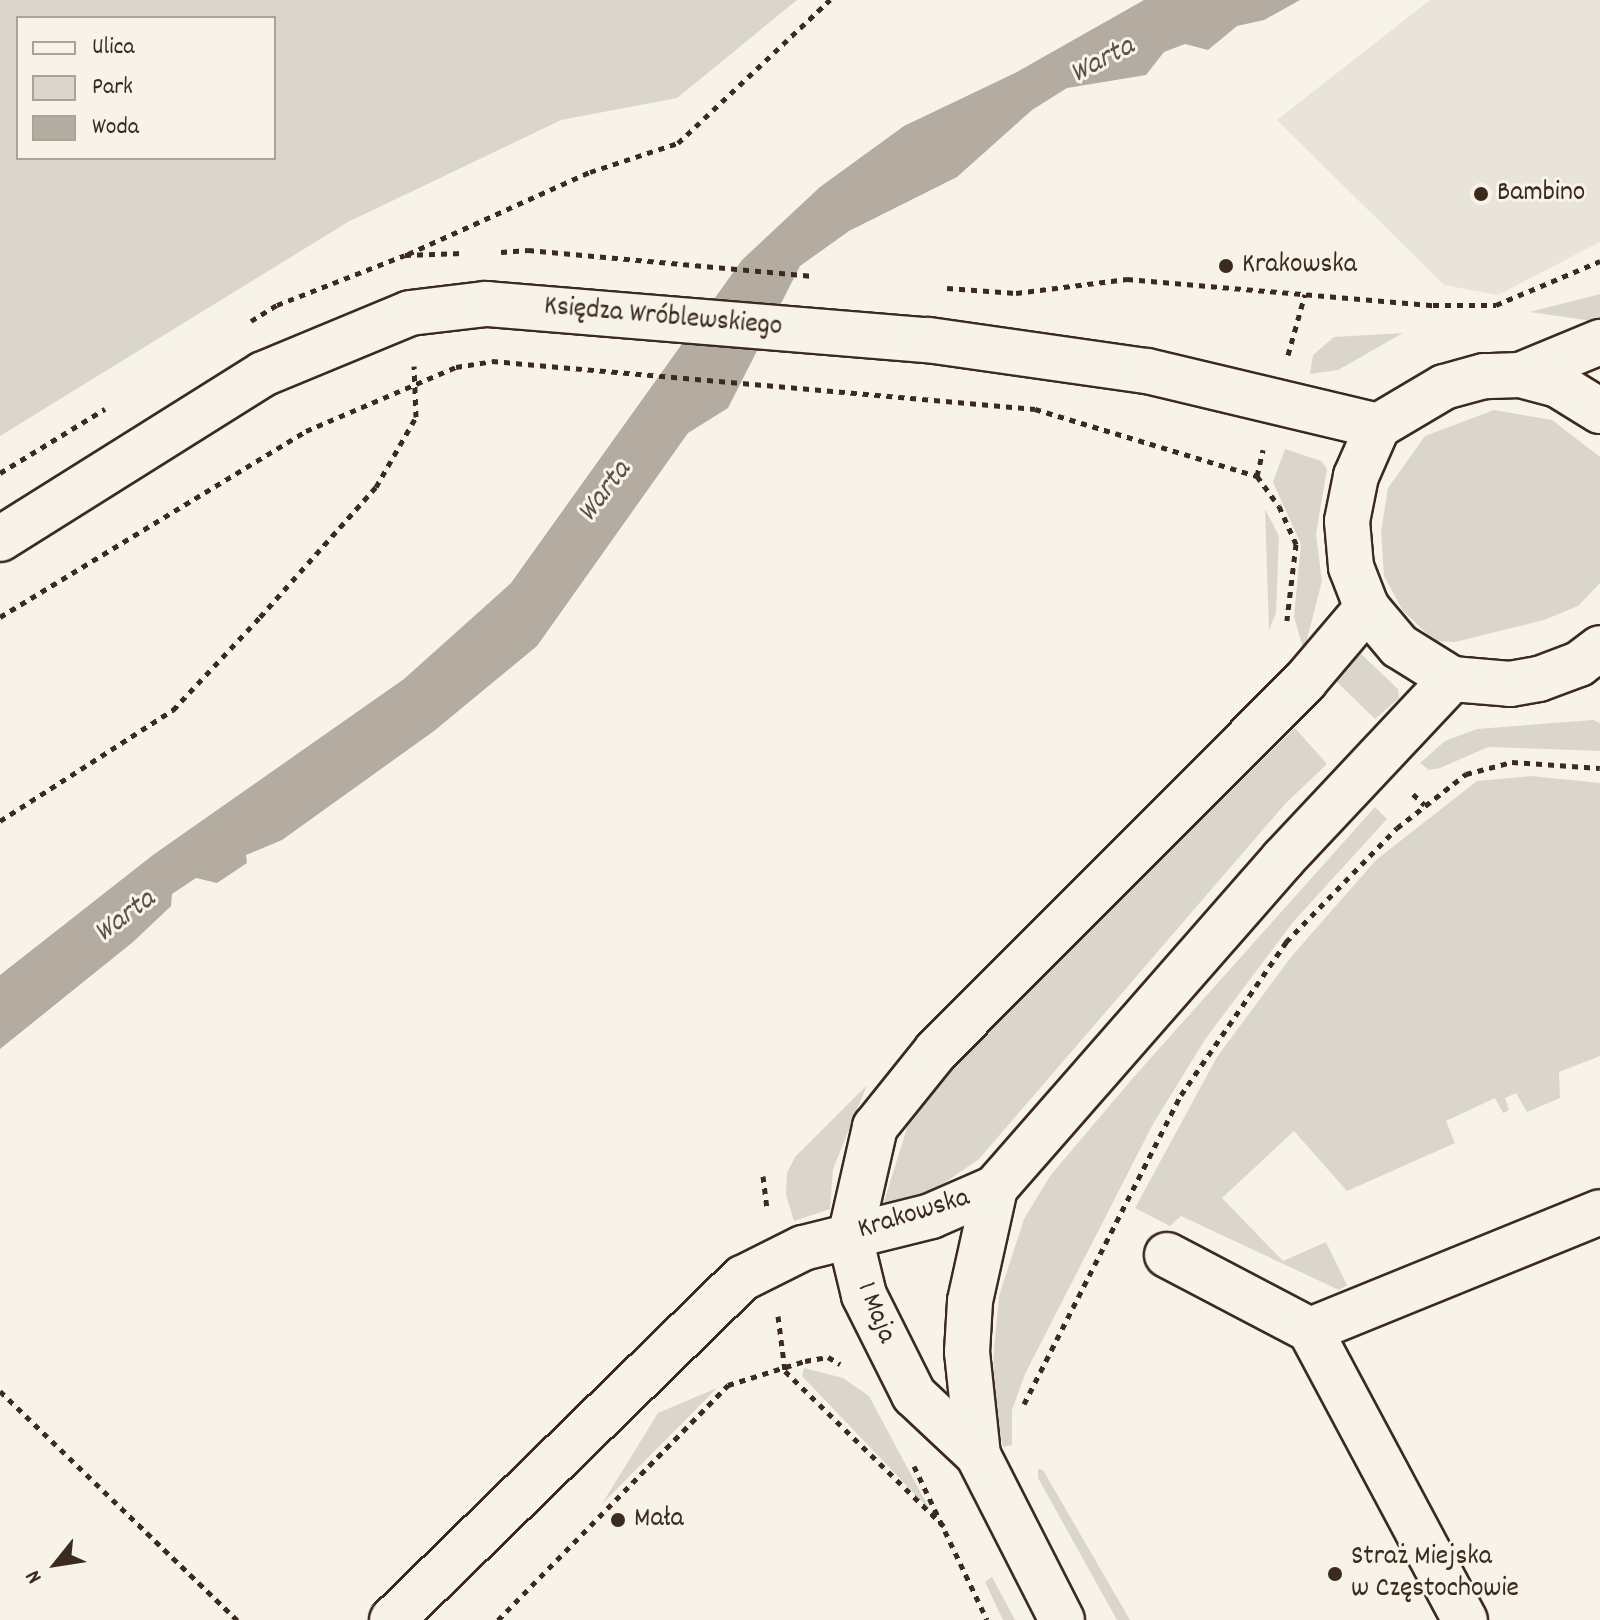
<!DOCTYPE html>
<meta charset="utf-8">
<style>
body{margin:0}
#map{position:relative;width:1600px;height:1620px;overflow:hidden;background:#f7f3e8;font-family:Dekko,sans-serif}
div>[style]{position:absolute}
.built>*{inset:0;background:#e9e4d9}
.green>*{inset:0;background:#dbd6cb}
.water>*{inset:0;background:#b4aca0}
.path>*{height:5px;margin-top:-2.5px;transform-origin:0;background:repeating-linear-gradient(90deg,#3b2a1e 0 6px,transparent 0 12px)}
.roads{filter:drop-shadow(2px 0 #3b2a1e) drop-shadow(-2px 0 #3b2a1e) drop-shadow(0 2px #3b2a1e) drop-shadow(0 -2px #3b2a1e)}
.minor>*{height:44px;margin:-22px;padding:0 22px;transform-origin:22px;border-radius:22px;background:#f7f3e8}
.tertiary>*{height:44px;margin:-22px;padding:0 22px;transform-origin:22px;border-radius:22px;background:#f7f3e8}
.secondary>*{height:44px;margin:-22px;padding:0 22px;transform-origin:22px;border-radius:22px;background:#f7f3e8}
.dots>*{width:22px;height:22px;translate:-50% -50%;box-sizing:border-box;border:4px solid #f7f3e8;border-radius:50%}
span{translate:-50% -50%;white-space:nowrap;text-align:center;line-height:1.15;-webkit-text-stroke:6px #f7f3e8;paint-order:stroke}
.poi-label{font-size:28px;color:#3b2a1e}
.left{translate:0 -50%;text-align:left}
.street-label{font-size:28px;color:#3b2a1e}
.water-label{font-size:30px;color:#5f5145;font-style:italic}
.legend{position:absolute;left:16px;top:16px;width:260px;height:144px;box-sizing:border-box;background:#f7f3e8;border:2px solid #aca397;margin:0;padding:10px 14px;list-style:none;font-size:24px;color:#3b2a1e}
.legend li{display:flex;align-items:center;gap:16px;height:40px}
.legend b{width:40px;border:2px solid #aca397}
.north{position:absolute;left:16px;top:1524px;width:80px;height:80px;-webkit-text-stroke:6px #f7f3e8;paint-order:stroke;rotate:240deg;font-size:22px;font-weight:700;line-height:32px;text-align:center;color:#3b2a1e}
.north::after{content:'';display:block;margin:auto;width:28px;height:36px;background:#3b2a1e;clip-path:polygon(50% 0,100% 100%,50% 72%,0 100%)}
</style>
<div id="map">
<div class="built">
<i style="clip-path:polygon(1430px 0,1600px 0,1600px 242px,1498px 295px,1444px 285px,1277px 120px)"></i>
</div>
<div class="green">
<i style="clip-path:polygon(evenodd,0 0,797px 0,677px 98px,561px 120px,348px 222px,0 436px,0 0,18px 18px,274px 18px,274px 158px,18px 158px,18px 18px)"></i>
<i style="clip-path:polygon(1600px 294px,1600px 322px,1530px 312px)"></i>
<i style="clip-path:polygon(1403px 333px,1338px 370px,1310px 374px,1313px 355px,1334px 337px)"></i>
<i style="clip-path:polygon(1494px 410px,1552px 420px,1600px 457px,1600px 583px,1578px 606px,1544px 620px,1455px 642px,1435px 641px,1403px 611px,1384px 576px,1381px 532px,1388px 488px,1425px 436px)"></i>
<i style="clip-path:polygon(1285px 449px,1321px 461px,1327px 469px,1316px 534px,1322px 581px,1304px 651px,1294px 617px,1301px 544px,1273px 482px)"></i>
<i style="clip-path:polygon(1265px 509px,1279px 536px,1276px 613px,1269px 630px)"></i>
<i style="clip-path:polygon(1358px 651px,1398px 689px,1399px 698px,1375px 719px,1337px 682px)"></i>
<i style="clip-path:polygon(1593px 720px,1600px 723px,1600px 751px,1488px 747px,1440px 768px,1429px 770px,1420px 763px,1445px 741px,1477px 729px)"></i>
<i style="clip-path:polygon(1295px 728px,1327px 764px,1285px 804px,979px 1159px,934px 1190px,883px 1205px,911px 1115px,956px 1061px)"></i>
<i style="clip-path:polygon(1531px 776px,1600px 783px,1600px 1056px,1559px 1072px,1560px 1098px,1527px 1112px,1516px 1093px,1505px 1098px,1509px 1110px,1503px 1113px,1495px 1098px,1446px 1121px,1455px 1143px,1347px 1191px,1294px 1131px,1222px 1198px,1283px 1261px,1326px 1242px,1347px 1285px,1339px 1290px,1181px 1216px,1170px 1226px,1135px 1208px,1217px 1057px,1291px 957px,1376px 860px,1477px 781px)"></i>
<i style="clip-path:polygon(1375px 807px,1387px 819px,1293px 922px,1206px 1038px,1153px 1124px,1025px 1374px,1012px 1410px,1012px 1445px,1003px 1447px,993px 1398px,994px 1349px,999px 1296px,1024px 1219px,1050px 1176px,1132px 1079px)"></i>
<i style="clip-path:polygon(867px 1085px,833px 1169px,830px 1209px,794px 1221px,786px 1195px,787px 1173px,795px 1157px)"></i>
<i style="clip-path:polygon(804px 1368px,843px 1378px,869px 1396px,930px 1510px,802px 1376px)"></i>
<i style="clip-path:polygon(717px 1388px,602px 1504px,658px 1413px)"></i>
<i style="clip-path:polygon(1038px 1469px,1043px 1470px,1130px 1620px,1117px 1620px,1038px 1478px)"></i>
<i style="clip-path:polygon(992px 1577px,1015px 1620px,1003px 1620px,985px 1582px)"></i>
</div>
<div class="water">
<i style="clip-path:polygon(1144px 0,1300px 0,1264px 20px,1237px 26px,1208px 50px,1185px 44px,1164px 52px,1146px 75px,1067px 88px,1032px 110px,957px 177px,849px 231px,800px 266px,728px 408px,688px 433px,537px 646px,434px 731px,282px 840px,246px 855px,247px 863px,217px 883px,196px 878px,172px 894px,171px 906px,133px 942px,0 1049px,0 975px,153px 855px,404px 679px,511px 583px,742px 260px,820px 187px,904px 126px,1015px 73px)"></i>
</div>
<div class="path">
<i style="left:501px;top:252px;width:27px;rotate:-4deg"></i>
<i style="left:528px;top:250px;width:286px;rotate:5.2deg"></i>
<i style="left:408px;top:254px;width:200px;rotate:-24.3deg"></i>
<i style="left:590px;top:172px;width:93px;rotate:-18.2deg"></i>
<i style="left:678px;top:143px;width:209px;rotate:-43.3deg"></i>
<i style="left:947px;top:288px;width:69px;rotate:4.1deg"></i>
<i style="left:1016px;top:293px;width:112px;rotate:-7.2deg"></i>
<i style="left:1127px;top:279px;width:307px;rotate:4.9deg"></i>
<i style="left:1433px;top:305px;width:63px"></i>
<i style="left:1496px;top:305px;width:113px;rotate:-22.9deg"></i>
<i style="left:251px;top:321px;width:31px;rotate:-32deg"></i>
<i style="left:277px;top:305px;width:137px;rotate:-21.3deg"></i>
<i style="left:405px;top:255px;width:58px;rotate:-2deg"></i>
<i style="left:1288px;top:355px;width:63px;rotate:-74.4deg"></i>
<i style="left:0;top:473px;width:123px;rotate:-31.4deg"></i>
<i style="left:1257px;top:476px;width:27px;rotate:-77deg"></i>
<i style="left:0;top:617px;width:358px;rotate:-31.3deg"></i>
<i style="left:306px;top:431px;width:163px;rotate:-23.1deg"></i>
<i style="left:456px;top:367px;width:36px;rotate:-9deg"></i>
<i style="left:492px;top:361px;width:545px;rotate:5.05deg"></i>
<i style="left:1035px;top:409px;width:232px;rotate:16.8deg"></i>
<i style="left:1257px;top:476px;width:37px;rotate:54deg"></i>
<i style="left:1279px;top:506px;width:42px;rotate:65.9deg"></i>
<i style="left:1296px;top:544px;width:77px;rotate:96.8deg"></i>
<i style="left:1413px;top:794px;width:16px;rotate:43deg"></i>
<i style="left:0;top:821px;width:206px;rotate:-32.7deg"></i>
<i style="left:173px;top:710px;width:127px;rotate:-46.9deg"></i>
<i style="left:260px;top:617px;width:174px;rotate:-48.3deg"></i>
<i style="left:376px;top:487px;width:81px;rotate:-60.3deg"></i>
<i style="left:416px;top:417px;width:51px;rotate:-92.2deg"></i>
<i style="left:763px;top:1176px;width:35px;rotate:83deg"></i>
<i style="left:778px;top:1316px;width:55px;rotate:82.7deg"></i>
<i style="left:785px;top:1371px;width:222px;rotate:44.3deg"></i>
<i style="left:0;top:1391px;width:330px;rotate:44deg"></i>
<i style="left:1024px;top:1404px;width:347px;rotate:-63.1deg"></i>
<i style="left:1181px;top:1095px;width:186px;rotate:-55.5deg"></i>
<i style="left:1286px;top:942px;width:159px;rotate:-45.8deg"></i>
<i style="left:1397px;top:828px;width:88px;rotate:-38deg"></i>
<i style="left:1466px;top:774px;width:48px;rotate:-14.6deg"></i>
<i style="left:1512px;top:762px;width:88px;rotate:3.9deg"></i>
<i style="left:914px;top:1466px;width:170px;rotate:64.6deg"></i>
<i style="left:498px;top:1620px;width:329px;rotate:-45.6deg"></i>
<i style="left:728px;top:1385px;width:81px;rotate:-17.3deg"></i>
<i style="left:805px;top:1361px;width:23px;rotate:-10deg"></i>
<i style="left:828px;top:1357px;width:14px;rotate:30deg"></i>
</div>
<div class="roads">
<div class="minor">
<i style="left:1167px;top:1255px;width:161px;rotate:27.7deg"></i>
<i style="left:1310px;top:1330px;width:329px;rotate:61.9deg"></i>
<i style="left:1310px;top:1330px;width:313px;rotate:-22.1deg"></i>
</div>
<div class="tertiary">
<i style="left:0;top:539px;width:310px;rotate:-32.1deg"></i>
<i style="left:263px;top:374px;width:159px;rotate:-22.5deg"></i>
<i style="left:410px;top:313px;width:77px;rotate:-6.8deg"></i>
<i style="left:486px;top:304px;width:443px;rotate:4.7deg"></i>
<i style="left:928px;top:340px;width:221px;rotate:8.1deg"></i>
<i style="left:1147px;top:371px;width:237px;rotate:13.4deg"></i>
<i style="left:392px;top:1620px;width:490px;rotate:-44.3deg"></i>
<i style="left:743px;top:1278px;width:67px;rotate:-26.6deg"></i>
<i style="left:803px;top:1248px;width:132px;rotate:-14deg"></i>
<i style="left:931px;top:1216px;width:70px;rotate:-23.6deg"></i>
</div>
<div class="secondary">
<i style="left:1520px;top:375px;width:87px;rotate:-22.4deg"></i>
<i style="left:1600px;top:411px;width:49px;rotate:-148.2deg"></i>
<i style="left:1558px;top:385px;width:39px;rotate:-165deg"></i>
<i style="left:1520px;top:375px;width:36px;rotate:178deg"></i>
<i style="left:1484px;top:376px;width:41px;rotate:164.6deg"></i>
<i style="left:1444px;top:387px;width:77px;rotate:149.4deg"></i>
<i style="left:1378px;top:426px;width:55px;rotate:113.7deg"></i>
<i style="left:1356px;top:476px;width:46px;rotate:101.3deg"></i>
<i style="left:1347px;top:521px;width:46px;rotate:85deg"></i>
<i style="left:1351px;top:567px;width:44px;rotate:68.7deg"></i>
<i style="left:1367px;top:608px;width:50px;rotate:49.9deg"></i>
<i style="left:1399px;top:646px;width:62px;rotate:31.9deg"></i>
<i style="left:1452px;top:679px;width:58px;rotate:4.9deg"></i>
<i style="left:1510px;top:684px;width:29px;rotate:-10deg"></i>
<i style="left:1539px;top:679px;width:43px;rotate:-20.6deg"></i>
<i style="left:1579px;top:664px;width:26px;rotate:-37deg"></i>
<i style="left:978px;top:1455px;width:104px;rotate:-96.1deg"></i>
<i style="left:967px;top:1352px;width:51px;rotate:-86.6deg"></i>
<i style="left:970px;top:1301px;width:116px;rotate:-77.5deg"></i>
<i style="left:995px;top:1188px;width:437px;rotate:-48.8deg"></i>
<i style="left:1283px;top:859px;width:247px;rotate:-46.8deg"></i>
<i style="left:1062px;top:1620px;width:185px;rotate:-117deg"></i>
<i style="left:978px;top:1455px;width:88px;rotate:-136.8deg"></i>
<i style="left:914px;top:1395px;width:112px;rotate:-116.6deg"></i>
<i style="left:864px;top:1295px;width:60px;rotate:-103.6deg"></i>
<i style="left:850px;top:1237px;width:113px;rotate:-77.2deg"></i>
<i style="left:875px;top:1127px;width:97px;rotate:-51.2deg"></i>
<i style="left:936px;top:1051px;width:523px;rotate:-45.08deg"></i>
<i style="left:1305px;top:681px;width:96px;rotate:-49.7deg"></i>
</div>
</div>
<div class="dots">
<i style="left:1481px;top:194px;background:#3b2a1e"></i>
<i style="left:1226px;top:266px;background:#3b2a1e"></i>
<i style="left:618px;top:1520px;background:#3b2a1e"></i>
<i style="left:1335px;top:1574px;background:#3b2a1e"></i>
</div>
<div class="poi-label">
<span class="left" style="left:1497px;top:194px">Bambino</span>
<span class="left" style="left:1242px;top:266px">Krakowska</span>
<span class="left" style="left:634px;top:1520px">Mała</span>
<span class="left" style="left:1351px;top:1574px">Straż Miejska<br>w Częstochowie</span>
</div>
<div class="street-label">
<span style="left:663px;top:318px;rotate:5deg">Księdza Wróblewskiego</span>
<span style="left:914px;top:1215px;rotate:-17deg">Krakowska</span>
<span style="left:875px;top:1313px;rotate:68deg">1 Maja</span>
</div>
<div class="water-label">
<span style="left:1103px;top:62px;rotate:-28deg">Warta</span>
<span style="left:606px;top:493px;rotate:-53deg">Warta</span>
<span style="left:126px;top:918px;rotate:-37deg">Warta</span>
</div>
<ul class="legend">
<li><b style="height:10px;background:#f7f3e8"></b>Ulica</li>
<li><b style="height:22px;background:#dbd6cb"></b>Park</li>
<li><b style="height:22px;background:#b4aca0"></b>Woda</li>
</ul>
<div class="north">N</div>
</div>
